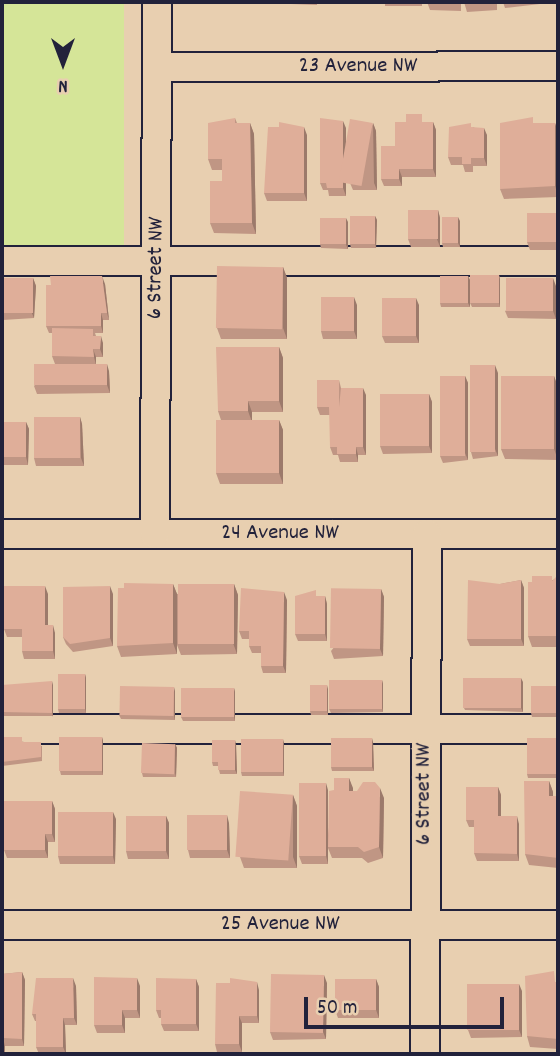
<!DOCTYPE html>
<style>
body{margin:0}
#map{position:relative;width:560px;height:1056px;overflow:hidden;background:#e8cfb0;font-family:Dekko,sans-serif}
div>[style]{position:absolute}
.green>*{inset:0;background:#d5e598;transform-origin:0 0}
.roads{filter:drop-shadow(2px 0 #22223b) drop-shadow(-2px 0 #22223b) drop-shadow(0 2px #22223b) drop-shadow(0 -2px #22223b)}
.minor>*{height:28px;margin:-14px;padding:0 14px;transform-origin:14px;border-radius:14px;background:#e8cfb0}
.wall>*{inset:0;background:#c09684;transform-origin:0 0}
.shaded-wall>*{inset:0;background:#9c7a6b}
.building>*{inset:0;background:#dfae99;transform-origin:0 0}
span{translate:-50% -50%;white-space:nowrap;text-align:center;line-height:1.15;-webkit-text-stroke:6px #e8cfb0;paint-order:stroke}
.street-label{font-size:23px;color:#22223b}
.frame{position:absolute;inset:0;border:4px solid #22223b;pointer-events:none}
.north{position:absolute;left:28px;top:28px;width:70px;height:70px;-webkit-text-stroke:5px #e8cfb0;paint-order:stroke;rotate:180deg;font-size:19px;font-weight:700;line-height:28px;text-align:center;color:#22223b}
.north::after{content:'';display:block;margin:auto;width:24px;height:32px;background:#22223b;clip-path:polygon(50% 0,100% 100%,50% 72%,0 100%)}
.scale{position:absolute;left:304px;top:997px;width:200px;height:32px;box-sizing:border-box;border:4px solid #22223b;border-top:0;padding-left:9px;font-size:21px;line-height:24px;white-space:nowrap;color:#22223b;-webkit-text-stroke:5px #e8cfb0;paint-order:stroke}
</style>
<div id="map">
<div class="green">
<i style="left:2px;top:2px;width:122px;height:244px"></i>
</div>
<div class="roads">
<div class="minor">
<i style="left:157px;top:67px;width:401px;rotate:-0.1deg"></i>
<i style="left:2px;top:261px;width:556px"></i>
<i style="left:2px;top:534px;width:556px"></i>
<i style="left:155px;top:534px;width:532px;rotate:-89.78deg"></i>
<i style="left:2px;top:729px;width:556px"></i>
<i style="left:2px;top:925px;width:556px"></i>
<i style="left:425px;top:1054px;width:520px;rotate:-89.78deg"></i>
</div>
</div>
<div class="wall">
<i style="clip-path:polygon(290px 2px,317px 2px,317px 5px,291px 4px)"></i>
<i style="left:385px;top:2px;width:37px;height:4px"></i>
<i style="clip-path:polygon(427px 2px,461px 2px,461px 11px,430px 10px)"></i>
<i style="clip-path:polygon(464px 2px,497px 2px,497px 10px,467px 12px)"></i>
<i style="clip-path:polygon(503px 2px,557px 2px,505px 8px)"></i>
<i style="clip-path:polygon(235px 118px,237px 123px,250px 123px,254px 134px,256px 234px,214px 233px,210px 223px,222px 181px,222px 170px,212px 170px,208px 159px)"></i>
<i style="clip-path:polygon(425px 122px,433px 122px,436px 130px,436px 177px,402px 177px,402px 186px,384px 186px,381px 179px,395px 146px)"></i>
<i style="clip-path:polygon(373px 123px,376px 131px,377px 190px,353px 190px,350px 183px)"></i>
<i style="clip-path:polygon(555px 123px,558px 133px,558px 197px,504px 199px,500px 189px)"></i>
<i style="clip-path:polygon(473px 127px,487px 135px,487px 166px,473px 166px,473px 172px,465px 172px,463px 165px,451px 165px,448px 157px)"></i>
<i style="clip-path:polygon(346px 128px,346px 196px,329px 196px,328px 190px,323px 190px,320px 183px)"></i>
<i style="clip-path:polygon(307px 135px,307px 201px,267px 201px,264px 193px)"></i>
<i style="clip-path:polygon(438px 210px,440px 218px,440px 247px,411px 247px,408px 239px)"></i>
<i style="clip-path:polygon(375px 216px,377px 220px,376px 248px,351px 248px,350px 244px)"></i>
<i style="clip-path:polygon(558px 218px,558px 250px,530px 250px,527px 242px)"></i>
<i style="clip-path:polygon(460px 221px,460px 247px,443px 247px,442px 243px)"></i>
<i style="clip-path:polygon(348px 222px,348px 249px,321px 248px,320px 244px)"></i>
<i style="clip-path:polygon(283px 267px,287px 278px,287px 339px,221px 339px,217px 328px)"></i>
<i style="clip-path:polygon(499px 275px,500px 279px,500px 307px,472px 307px,470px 303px)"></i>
<i style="clip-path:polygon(468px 276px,470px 280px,470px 307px,441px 307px,440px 303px)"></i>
<i style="clip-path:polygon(2px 278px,33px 278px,36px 286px,34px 318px,3px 320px,2px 318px)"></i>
<i style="clip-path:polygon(105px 284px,109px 320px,103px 320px,103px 333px,95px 333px,96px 336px,103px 343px,103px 357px,96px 357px,96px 364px,109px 371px,110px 393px,37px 394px,34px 386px,55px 364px,52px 356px,52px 333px,49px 333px,46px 326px)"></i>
<i style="clip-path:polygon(556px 286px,556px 319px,508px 318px,505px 311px)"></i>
<i style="clip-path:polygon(357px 305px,357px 339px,323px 339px,321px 331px)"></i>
<i style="clip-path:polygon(419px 305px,419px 343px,385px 343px,382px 336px)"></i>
<i style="clip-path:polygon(279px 347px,283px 358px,283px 412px,252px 412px,252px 420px,279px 420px,283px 430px,283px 484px,220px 484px,216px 473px,221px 420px,218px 411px)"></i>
<i style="clip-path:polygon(498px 373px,498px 456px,473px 459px,471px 452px)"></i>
<i style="clip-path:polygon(465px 376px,468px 383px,468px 460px,443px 463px,440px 456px)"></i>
<i style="clip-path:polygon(554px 376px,558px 387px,558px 460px,505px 459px,501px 449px)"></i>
<i style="clip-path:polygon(339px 380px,341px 388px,366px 395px,366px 455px,358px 455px,358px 462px,340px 462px,338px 455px,333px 455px,330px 447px,330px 415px,320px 415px,317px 407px)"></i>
<i style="clip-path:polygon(429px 394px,432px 402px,432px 453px,383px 454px,380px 446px)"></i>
<i style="clip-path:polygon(80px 417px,82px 424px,84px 466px,36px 466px,34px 458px)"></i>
<i style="clip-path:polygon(2px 422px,26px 422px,29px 429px,28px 465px,2px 465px)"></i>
<i style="clip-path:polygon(558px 577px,558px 647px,532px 647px,528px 636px,532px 582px,553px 580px)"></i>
<i style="clip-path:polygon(521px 580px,524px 588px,524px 646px,470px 646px,467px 639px,500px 584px)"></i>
<i style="clip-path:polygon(173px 584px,177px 594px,234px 584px,238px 595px,237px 654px,181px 655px,177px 645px,177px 654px,121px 657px,117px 646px)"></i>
<i style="clip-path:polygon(381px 589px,384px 597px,383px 656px,334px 659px,331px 651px)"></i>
<i style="clip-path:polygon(48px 594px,48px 625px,55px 633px,55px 659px,24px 659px,22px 651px,22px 637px,7px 637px,4px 629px)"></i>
<i style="clip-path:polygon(113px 594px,113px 646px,73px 652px,66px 644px,63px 637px)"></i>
<i style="clip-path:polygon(318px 596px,325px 596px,327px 604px,327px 641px,298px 641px,295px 634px)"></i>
<i style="clip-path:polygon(287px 600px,286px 673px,263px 673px,261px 666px,261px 653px,252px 653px,249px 646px,249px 639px,242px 639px,239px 631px)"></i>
<i style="clip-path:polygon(85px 674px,86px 678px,86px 713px,59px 713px,58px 709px)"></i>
<i style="clip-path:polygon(382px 680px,383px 684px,383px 712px,331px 713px,329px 709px)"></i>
<i style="clip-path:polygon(523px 682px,523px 712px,465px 710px,463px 706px)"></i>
<i style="left:2px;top:685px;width:51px;height:31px"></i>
<i style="clip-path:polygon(558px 686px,558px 717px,532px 717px,531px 713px)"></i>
<i style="clip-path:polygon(234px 688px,235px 692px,235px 721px,183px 721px,181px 717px)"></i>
<i style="clip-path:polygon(328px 689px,328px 715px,311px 715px,310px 711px)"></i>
<i style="clip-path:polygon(175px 691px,175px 720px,121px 719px,119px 715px)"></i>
<i style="clip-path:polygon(2px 737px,42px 746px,42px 761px,2px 766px)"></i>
<i style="clip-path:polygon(102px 737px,103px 741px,103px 775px,61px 775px,60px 771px)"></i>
<i style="clip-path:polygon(558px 738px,558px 778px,528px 778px,527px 774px)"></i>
<i style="clip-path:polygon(373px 742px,374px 771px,332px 771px,331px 767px)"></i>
<i style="clip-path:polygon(284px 743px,284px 776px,242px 776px,241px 772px)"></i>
<i style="clip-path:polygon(175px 744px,177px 748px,176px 777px,143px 777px,142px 773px)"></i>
<i style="clip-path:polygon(236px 744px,237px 774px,220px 774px,218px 766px,213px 766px,212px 762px)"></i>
<i style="clip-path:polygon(349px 778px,353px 791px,384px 798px,383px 858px,368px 863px,362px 858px,332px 858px,328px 848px,328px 864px,302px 864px,299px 856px,328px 790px,328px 835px,334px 790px)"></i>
<i style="clip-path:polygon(549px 781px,553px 792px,553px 796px,558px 796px,558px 868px,529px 865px,525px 854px)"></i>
<i style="clip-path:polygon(498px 787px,501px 795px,501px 816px,519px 824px,519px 861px,477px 861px,474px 853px,474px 827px,469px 827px,466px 820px)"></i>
<i style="clip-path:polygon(293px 795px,297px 806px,297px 868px,244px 868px,240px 857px)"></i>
<i style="clip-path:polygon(2px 801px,52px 801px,55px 809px,55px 842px,48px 842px,48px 858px,7px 858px,4px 850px,4px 842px,2px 842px)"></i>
<i style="clip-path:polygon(166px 816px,169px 823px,169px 859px,128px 859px,126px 851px)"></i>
<i style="clip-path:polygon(116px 819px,115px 864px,60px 864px,58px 856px)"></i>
<i style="clip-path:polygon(229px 823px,230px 858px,190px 858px,188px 850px)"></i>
<i style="clip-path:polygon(22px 972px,25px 980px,24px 1046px,5px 1046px,5px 1054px,2px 1054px,2px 974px)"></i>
<i style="clip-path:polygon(196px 979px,199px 987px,199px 1031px,164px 1031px,161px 1024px,161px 1018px,159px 1018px,156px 1010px)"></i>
<i style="clip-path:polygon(376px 979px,379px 987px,379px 1018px,338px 1018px,335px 1010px)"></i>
<i style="clip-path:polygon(557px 982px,558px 1049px,530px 1047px,527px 1036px)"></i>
<i style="clip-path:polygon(327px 983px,326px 1039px,273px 1040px,270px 1032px)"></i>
<i style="clip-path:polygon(76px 986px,77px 1025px,65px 1025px,66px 1054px,39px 1054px,36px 1047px,36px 1021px,35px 1021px,32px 1014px)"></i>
<i style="clip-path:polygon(140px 986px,140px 1018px,125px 1018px,125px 1033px,97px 1033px,94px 1025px)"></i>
<i style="clip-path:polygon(259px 990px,259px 1023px,242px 1023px,242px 1052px,217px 1052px,215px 1044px)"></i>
<i style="clip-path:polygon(522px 991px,522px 1037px,471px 1038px,468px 1030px)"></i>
</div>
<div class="shaded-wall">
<i style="clip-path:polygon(343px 121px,346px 128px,346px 196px,343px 188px)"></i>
<i style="clip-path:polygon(433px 122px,436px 130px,436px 177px,433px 169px)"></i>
<i style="clip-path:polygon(250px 123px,254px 134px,256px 234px,252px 223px)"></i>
<i style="clip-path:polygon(373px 123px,376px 131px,377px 190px,374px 183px)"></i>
<i style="clip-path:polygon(555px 123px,558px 133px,558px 196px,555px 186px)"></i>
<i style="clip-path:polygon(304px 127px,307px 135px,307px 201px,304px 193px)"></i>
<i style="clip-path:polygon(484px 128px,487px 135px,487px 166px,484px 158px)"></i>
<i style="clip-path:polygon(399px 169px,402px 177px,402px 186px,399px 179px)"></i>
<i style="clip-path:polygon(438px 210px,440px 218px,440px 247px,437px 239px)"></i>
<i style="clip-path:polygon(557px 213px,558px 218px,558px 246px,557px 242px)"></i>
<i style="clip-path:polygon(375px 216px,377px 220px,376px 248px,375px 244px)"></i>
<i style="clip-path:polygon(458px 217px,460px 221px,460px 247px,458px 243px)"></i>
<i style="clip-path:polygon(346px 218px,348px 222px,348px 249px,346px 245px)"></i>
<i style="clip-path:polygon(283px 267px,287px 278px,287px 339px,283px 328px)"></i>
<i style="clip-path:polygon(499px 275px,500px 279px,500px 307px,499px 303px)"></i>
<i style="clip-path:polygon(102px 276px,105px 284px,109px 320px,107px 313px)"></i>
<i style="clip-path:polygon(468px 276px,470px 280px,470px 307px,468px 303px)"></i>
<i style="clip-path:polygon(33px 278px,36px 286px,34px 318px,31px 311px)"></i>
<i style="clip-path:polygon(553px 278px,556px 286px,556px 319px,553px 311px)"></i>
<i style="clip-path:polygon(354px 297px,357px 305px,357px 339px,354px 331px)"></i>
<i style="clip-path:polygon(416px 298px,419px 305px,419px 343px,416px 336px)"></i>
<i style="clip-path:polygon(101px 313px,103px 320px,103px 333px,101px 326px)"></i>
<i style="clip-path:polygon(101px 336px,103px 343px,103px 357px,100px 349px)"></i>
<i style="clip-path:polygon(279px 347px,283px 358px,283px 412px,279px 401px)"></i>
<i style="clip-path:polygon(93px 349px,96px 357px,96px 365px,94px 357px)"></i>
<i style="clip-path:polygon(107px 364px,109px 371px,110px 393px,107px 385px)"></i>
<i style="clip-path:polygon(495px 365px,498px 373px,498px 456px,495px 449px)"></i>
<i style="clip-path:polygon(465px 376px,468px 383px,468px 460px,465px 453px)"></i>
<i style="clip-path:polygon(554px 376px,558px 387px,558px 460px,554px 449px)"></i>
<i style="clip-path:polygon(363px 388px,366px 395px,366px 455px,363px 447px)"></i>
<i style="clip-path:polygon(429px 394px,432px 402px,432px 453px,429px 446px)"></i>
<i style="clip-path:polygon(248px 401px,252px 412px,252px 422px,248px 411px)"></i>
<i style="clip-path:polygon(80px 417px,82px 424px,84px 466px,81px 458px)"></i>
<i style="clip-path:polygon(279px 420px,283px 430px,283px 484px,279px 473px)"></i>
<i style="clip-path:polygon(26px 422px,29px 429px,28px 465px,26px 457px)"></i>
<i style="clip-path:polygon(356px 447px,358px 455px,358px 462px,356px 454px)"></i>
<i style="clip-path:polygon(521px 580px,524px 588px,524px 646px,521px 639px)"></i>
<i style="clip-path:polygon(173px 584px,177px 594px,177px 654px,173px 643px)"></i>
<i style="clip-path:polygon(234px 584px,238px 595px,237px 654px,233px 643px)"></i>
<i style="clip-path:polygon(45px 586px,48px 594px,48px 633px,45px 625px)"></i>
<i style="clip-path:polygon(110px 586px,113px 594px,113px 646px,110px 638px)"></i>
<i style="clip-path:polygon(381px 589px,384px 597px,383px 656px,380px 649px)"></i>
<i style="clip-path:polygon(284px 592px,287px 600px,286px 673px,283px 666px)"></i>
<i style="clip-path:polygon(325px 596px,327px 604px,327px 641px,325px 634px)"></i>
<i style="clip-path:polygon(53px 625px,55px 633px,55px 659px,53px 651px)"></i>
<i style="clip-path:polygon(85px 674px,86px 678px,86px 713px,85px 709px)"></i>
<i style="clip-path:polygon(521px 678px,523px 682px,523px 712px,521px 708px)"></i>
<i style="clip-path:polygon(382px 680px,383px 684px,383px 712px,382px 708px)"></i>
<i style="clip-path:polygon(52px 681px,53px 685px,53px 717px,52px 713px)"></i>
<i style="clip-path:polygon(327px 685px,328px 689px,328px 715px,327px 711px)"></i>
<i style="clip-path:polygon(174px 687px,175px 691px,175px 720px,174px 716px)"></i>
<i style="clip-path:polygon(234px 688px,235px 692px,235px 721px,234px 717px)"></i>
<i style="clip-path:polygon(102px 737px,103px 741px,103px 775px,102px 771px)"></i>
<i style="clip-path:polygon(372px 738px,373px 742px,374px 771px,372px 767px)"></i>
<i style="clip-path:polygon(283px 739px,284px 743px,284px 776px,283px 772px)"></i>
<i style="clip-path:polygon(235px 740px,236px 744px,237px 774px,235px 770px)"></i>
<i style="clip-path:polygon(175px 744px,177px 748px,176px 777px,175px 773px)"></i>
<i style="clip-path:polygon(349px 778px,353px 788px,353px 802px,349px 791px)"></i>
<i style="clip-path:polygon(549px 781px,553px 792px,553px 806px,549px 796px)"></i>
<i style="clip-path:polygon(326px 783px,328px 790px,328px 864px,326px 856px)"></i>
<i style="clip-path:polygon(498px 787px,501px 795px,501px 824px,498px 816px)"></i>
<i style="clip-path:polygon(380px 788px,384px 798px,383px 858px,379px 847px)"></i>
<i style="clip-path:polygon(293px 795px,297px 806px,297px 868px,293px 857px)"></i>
<i style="clip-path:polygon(52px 801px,55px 809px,55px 842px,52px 834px)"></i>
<i style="clip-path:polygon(113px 812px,116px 819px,115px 864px,113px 857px)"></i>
<i style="clip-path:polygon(227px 815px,229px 823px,230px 858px,227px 850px)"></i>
<i style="clip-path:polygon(166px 816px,169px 823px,169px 859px,166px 851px)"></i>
<i style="clip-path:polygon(517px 816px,519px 824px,519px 861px,517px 854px)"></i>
<i style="clip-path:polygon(45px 834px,48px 842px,48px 858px,45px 850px)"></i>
<i style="clip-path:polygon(22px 972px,25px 980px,24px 1046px,22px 1039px)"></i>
<i style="clip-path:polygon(324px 975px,327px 983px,326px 1039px,323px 1032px)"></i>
<i style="clip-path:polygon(73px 978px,76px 986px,77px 1025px,74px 1018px)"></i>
<i style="clip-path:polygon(137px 978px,140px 986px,140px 1018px,137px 1010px)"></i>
<i style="clip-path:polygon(196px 979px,199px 987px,199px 1031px,196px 1024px)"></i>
<i style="clip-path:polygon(376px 979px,379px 987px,379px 1018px,376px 1010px)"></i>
<i style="clip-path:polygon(257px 982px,259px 990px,259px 1023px,257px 1016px)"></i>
<i style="clip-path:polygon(519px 984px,522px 991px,522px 1037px,519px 1030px)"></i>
<i style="clip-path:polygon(122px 1010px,125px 1018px,125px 1033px,122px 1025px)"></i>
<i style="clip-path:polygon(239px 1016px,242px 1023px,242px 1052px,239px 1044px)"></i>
<i style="clip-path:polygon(63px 1018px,65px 1025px,66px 1054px,63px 1047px)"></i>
<i style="clip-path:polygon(3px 1038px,5px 1046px,5px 1054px,3px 1047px)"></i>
</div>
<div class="building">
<i style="left:427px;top:2px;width:31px;height:1px"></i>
<i style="clip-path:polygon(464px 2px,494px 2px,464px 4px)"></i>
<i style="clip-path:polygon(406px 114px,422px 114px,422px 122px,433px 122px,433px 169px,399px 169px,399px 179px,381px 179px,381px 146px,395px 146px,395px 122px,406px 122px)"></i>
<i style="clip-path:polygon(533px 117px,533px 123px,555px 123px,555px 186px,500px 189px,500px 123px)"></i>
<i style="clip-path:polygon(235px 118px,235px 123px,250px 123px,252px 223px,210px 223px,210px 181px,222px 181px,222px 159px,208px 159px,208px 123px)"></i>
<i style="clip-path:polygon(320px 118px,343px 121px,343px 188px,327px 188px,326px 183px,320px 183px)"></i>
<i style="left:350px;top:119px;width:23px;height:64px;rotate:10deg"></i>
<i style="clip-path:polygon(279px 122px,304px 127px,304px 193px,264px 193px,268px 127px,279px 127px)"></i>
<i style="clip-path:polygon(471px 123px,471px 127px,484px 128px,484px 158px,471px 158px,471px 164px,462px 164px,462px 157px,448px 157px,449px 127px)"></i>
<i style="left:408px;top:210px;width:30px;height:29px"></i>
<i style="left:527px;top:213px;width:30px;height:29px"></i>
<i style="left:350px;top:216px;width:25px;height:28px"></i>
<i style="left:442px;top:217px;width:16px;height:26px"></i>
<i style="left:320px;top:218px;width:26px;height:26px"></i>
<i style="left:217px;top:266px;width:66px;height:62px;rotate:1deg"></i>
<i style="left:470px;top:275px;width:29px;height:28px"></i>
<i style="clip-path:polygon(50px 276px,102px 276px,107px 313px,101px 313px,101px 326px,46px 326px,46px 285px,51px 285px)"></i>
<i style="left:440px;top:276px;width:28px;height:27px"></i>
<i style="left:2px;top:278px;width:31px;height:35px"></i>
<i style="left:506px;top:278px;width:47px;height:33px"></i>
<i style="left:321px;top:297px;width:33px;height:34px"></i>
<i style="left:382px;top:298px;width:34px;height:38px"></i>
<i style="clip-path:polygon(52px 328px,93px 329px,93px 336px,101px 336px,100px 349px,93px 349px,94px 357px,52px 356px)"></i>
<i style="clip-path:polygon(216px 347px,279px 347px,279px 401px,248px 401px,248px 411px,218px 411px)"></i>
<i style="left:107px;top:364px;width:21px;height:73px;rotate:90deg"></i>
<i style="left:470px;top:365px;width:25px;height:87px"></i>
<i style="left:440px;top:376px;width:25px;height:80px"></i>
<i style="left:501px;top:376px;width:53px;height:73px"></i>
<i style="clip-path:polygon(317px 380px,339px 380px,339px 407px,341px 388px,363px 388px,363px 447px,356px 447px,356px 454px,337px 454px,337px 447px,330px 447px,329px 407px,317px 407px)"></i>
<i style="left:429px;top:394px;width:52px;height:49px;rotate:90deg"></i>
<i style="left:34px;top:417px;width:46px;height:41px"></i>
<i style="left:216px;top:420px;width:63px;height:53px"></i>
<i style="left:2px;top:422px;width:24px;height:35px"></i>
<i style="clip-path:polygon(532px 576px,552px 576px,552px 581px,556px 577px,558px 577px,558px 636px,528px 636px,528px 582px,532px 582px)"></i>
<i style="clip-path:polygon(468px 580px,500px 584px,521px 580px,521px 639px,467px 639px)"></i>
<i style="clip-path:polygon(124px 583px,173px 584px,173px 643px,117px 646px,118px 588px,124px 588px)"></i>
<i style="left:178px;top:584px;width:56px;height:60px"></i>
<i style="clip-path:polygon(4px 586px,45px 586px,45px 625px,53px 625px,53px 651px,22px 651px,22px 629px,4px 629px)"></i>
<i style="clip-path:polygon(110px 586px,110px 638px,70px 644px,63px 637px,63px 587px)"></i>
<i style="clip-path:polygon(241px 588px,284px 592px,283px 666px,261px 666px,261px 646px,249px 646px,249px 631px,239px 631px)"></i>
<i style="left:381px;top:589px;width:60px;height:50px;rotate:91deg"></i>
<i style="clip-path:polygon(316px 590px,316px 596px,325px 596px,325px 634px,295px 634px,295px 596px)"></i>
<i style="left:58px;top:674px;width:27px;height:35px"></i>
<i style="left:521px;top:678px;width:30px;height:58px;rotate:90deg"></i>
<i style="left:329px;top:680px;width:53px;height:29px"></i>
<i style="clip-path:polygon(52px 681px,52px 713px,2px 712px,2px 685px)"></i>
<i style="left:310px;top:685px;width:17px;height:26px"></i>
<i style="left:120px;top:686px;width:54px;height:29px;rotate:1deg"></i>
<i style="left:531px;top:686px;width:27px;height:27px"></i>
<i style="left:181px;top:688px;width:53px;height:29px"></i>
<i style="clip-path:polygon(2px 737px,22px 737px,22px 742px,41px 742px,41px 757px,2px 762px)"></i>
<i style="left:102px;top:737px;width:34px;height:43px;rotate:90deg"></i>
<i style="left:331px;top:738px;width:41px;height:29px"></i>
<i style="left:527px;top:738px;width:31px;height:36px"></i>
<i style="left:241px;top:739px;width:42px;height:33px"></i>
<i style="clip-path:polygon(212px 740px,235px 740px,235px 770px,218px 770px,218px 762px,212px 762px)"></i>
<i style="left:142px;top:743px;width:33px;height:30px;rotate:2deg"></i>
<i style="clip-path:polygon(334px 778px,349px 778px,349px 791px,357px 791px,363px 782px,375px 782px,380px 788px,379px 847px,364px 852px,358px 847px,328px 847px,329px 791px,334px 790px)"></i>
<i style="clip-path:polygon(524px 781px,549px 781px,549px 796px,558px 796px,558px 858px,525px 854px)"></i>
<i style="left:299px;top:783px;width:27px;height:73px"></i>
<i style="clip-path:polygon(466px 787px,498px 787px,498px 816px,517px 816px,517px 854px,474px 853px,474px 820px,466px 820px)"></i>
<i style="left:240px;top:791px;width:53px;height:66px;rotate:4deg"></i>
<i style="clip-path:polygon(2px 801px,52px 801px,52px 834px,45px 834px,45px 850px,4px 850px,4px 834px,2px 834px)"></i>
<i style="left:58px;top:812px;width:55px;height:44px"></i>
<i style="left:227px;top:815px;width:35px;height:40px;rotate:90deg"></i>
<i style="left:126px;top:816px;width:40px;height:35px"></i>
<i style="clip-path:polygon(554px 971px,555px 982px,558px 982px,558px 1039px,527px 1036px,525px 976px)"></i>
<i style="clip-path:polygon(22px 972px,22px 1039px,3px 1038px,3px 1047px,2px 1047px,2px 974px)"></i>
<i style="left:271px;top:974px;width:53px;height:58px;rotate:1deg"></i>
<i style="clip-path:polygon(94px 977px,137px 978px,137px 1010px,122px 1010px,122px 1025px,94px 1025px)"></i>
<i style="clip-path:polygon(36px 978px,73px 978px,74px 1018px,63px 1018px,63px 1047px,36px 1047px,36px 1014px,32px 1014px)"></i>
<i style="clip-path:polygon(156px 978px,196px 979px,196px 1024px,161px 1024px,161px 1010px,156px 1010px)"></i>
<i style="clip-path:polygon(230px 978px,257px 982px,257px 1016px,239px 1016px,239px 1044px,215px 1044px,216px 983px,230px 983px)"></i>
<i style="left:335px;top:979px;width:41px;height:31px"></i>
<i style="left:519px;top:984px;width:46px;height:52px;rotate:90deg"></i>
</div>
<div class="street-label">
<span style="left:358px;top:67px">23 Avenue NW</span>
<span style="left:157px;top:268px;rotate:-89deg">6 Street NW</span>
<span style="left:280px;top:534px">24 Avenue NW</span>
<span style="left:425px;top:794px;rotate:-90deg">6 Street NW</span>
<span style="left:280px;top:925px">25 Avenue NW</span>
</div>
<div class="frame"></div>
<div class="north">N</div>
<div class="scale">50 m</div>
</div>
